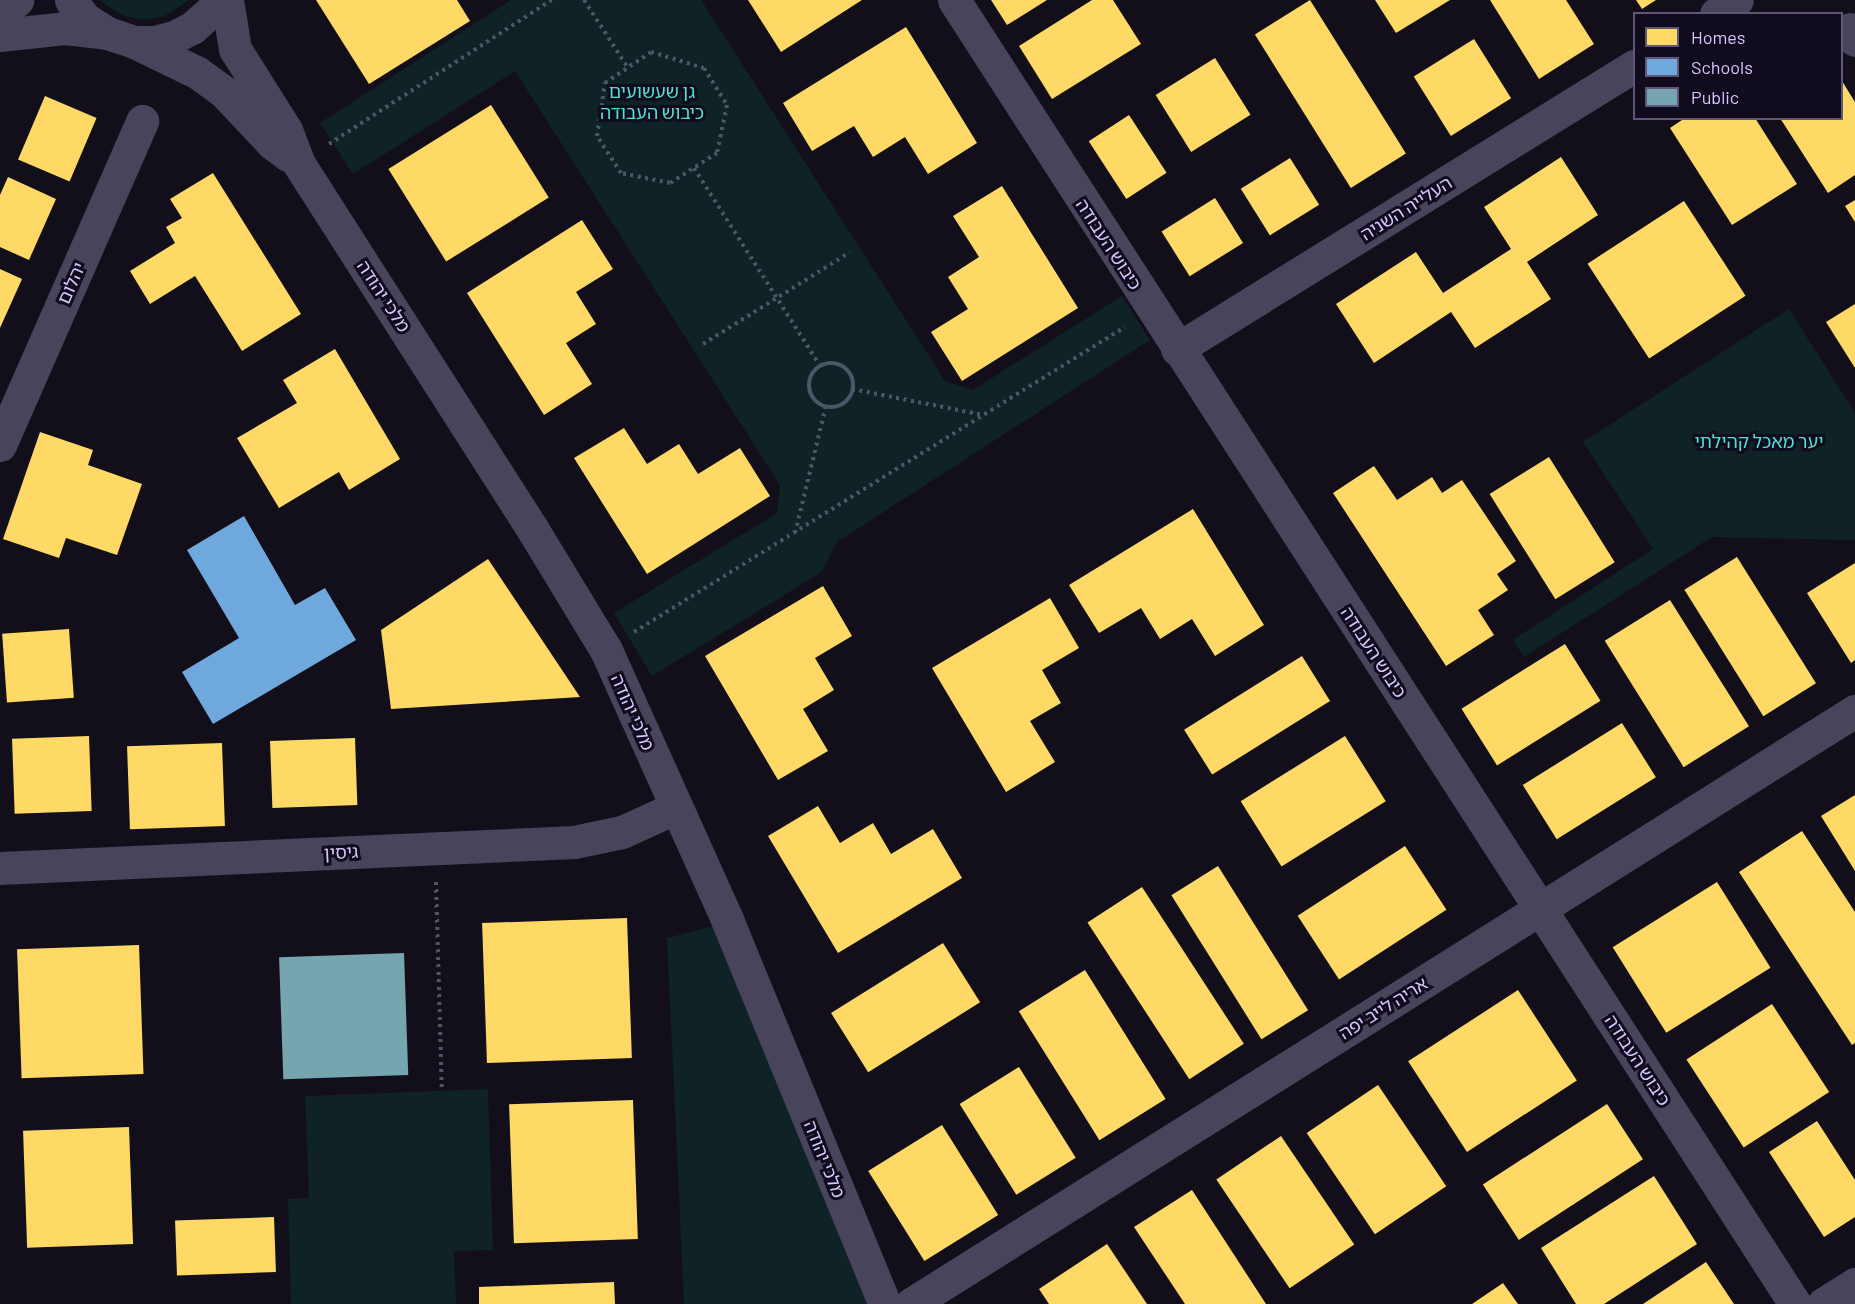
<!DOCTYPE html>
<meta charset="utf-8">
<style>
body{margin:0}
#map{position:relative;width:1855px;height:1304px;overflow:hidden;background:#120f1a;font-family:Barlow,"Noto Sans Hebrew",sans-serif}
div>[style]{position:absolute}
.green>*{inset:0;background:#0f2226}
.homes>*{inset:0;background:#ffd966;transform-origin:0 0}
.schools>*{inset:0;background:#6fa8dc}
.public>*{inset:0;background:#76a5af;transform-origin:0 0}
.path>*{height:4px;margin-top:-2px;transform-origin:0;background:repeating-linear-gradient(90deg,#4b5767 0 3px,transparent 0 7.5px)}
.path>.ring{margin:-2px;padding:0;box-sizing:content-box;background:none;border:4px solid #4b5767;border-radius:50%}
.minor>*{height:33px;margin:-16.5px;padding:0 16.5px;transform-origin:16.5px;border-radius:16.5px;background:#48445b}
.tertiary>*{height:33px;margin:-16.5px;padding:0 16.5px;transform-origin:16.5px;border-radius:16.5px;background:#48445b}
span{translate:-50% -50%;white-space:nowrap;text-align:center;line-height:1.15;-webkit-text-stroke:6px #110b1e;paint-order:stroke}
.park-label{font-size:18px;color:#53e0d1}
.street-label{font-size:18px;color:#d6c8ff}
.legend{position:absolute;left:1633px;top:12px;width:210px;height:108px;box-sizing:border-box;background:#110b1e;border:2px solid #605778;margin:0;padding:8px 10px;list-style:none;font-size:18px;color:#d6c8ff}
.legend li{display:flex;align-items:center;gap:12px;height:30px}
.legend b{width:30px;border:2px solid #605778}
</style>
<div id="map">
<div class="green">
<i style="clip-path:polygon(99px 0,189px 0,165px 16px,144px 20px,124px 16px)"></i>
<i style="clip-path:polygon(511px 0,701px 0,945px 381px,973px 390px,1122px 296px,1150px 340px,837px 542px,822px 572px,652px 676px,614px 613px,777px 513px,780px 485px,515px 71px,353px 174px,320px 123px)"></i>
<i style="clip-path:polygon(1789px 309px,1855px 413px,1855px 540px,1712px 537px,1524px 657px,1513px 640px,1653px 549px,1583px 442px)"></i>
<i style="clip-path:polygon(728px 922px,885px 1304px,684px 1304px,667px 938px)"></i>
<i style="clip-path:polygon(488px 1089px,493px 1250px,454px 1251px,456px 1304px,291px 1304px,288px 1199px,309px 1198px,305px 1096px)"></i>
</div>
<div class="homes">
<i style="clip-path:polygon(316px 0,457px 0,470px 21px,369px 84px)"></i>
<i style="clip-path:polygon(748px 0,862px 0,781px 52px)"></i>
<i style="clip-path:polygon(991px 0,1047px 0,1007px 25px)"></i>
<i style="clip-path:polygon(1092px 0,1113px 0,1141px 44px,1052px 99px,1019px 46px)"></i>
<i style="left:1310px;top:0;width:181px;height:65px;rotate:58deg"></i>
<i style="clip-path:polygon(1375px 0,1450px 0,1396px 33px)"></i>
<i style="clip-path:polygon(1490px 0,1566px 0,1594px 44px,1539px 79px)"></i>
<i style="clip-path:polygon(1636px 0,1656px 0,1642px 9px)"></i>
<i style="clip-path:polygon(906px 27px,977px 143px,928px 174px,905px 137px,873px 157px,854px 126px,812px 151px,783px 103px)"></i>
<i style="left:1474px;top:39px;width:70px;height:71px;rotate:58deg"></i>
<i style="left:1215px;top:58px;width:67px;height:70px;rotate:58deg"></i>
<i style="clip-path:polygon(1842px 81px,1855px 102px,1855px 175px,1828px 193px,1780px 118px,1842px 118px)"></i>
<i style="left:45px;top:96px;width:56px;height:69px;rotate:23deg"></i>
<i style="left:491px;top:105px;width:109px;height:121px;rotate:58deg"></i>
<i style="left:1129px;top:115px;width:69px;height:48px;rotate:57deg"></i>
<i style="clip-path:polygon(1685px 118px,1755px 118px,1797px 184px,1732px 225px,1670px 128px)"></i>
<i style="clip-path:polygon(1561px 157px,1598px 215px,1527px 262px,1551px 299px,1475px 348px,1451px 312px,1374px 363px,1336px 304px,1416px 252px,1443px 293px,1511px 249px,1484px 207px)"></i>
<i style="left:1290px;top:158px;width:55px;height:58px;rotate:58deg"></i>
<i style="clip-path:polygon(213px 173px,301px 314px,242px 351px,195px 276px,150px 304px,130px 271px,175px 243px,166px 227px,182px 218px,170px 199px)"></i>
<i style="clip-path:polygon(8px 177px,56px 199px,29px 260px,0 247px,0 195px)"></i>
<i style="clip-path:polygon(1002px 186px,1078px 308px,962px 381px,931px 332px,968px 309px,948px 277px,979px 257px,953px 216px)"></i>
<i style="left:1215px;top:198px;width:53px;height:63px;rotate:58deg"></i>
<i style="clip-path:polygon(1855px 200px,1855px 222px,1845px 206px)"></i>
<i style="left:1684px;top:201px;width:113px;height:115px;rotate:57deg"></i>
<i style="clip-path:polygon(582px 220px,613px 269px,576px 292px,596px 324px,566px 343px,592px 384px,544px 415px,467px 293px)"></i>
<i style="clip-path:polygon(0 269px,22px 279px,0 328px)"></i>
<i style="clip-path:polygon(1855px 304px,1855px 368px,1826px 322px)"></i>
<i style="clip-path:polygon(335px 349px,400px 459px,349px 490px,339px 472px,279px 508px,237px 438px,297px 403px,283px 380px)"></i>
<i style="clip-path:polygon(624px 428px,647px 464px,679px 444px,698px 474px,740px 448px,770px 496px,647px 574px,574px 458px)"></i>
<i style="clip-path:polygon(40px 432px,93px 450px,88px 465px,142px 484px,117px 555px,66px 538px,59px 558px,3px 539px)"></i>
<i style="left:1549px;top:457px;width:124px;height:70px;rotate:58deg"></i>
<i style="clip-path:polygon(1374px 466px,1397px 500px,1432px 477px,1442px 493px,1462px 480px,1516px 561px,1497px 574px,1508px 590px,1478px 610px,1494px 635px,1446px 666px,1333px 493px)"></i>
<i style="clip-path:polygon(1193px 509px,1264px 625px,1215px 656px,1192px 619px,1160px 639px,1141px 608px,1099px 633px,1069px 585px)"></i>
<i style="left:1737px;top:557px;width:149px;height:62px;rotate:58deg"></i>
<i style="clip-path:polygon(488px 559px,580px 697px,391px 709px,381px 630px)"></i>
<i style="clip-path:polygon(1855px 563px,1855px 660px,1851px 663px,1807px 593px)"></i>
<i style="clip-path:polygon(823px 586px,852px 636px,815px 658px,834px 690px,803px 709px,828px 751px,778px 780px,705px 656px)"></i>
<i style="clip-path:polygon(1050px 598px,1079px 648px,1042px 670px,1061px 703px,1030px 721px,1055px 762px,1006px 792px,932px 668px)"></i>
<i style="left:1670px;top:600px;width:149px;height:77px;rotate:58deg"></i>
<i style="left:69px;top:629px;width:69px;height:67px;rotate:86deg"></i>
<i style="left:1565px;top:644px;width:67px;height:122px;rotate:58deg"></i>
<i style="left:1302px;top:656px;width:53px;height:139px;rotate:58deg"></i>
<i style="left:1622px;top:723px;width:64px;height:117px;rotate:58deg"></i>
<i style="left:89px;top:736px;width:75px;height:77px;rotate:88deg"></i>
<i style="left:1345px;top:736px;width:77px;height:123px;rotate:58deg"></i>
<i style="left:355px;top:738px;width:67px;height:85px;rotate:88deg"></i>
<i style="left:222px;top:743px;width:83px;height:95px;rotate:88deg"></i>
<i style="clip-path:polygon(1855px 795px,1855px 871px,1821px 816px)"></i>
<i style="clip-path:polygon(818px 806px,840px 843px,873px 823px,891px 854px,933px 829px,962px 878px,838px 953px,768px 836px)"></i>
<i style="clip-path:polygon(1802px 831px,1855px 912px,1855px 1043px,1852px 1045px,1739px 872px)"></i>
<i style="left:1405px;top:846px;width:76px;height:128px;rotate:57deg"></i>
<i style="left:1218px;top:866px;width:170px;height:55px;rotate:58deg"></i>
<i style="left:1717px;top:882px;width:101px;height:123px;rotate:58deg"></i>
<i style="left:1142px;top:887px;width:187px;height:65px;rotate:57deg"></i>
<i style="left:627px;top:918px;width:140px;height:145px;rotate:88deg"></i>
<i style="left:943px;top:943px;width:70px;height:132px;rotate:58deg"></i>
<i style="left:139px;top:945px;width:129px;height:122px;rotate:88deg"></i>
<i style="left:1085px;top:970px;width:152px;height:78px;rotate:58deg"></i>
<i style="left:1518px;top:990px;width:108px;height:131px;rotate:57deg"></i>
<i style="left:1772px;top:1004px;width:105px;height:102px;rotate:57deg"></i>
<i style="left:1019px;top:1067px;width:107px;height:70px;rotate:58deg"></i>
<i style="left:1378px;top:1085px;width:122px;height:86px;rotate:56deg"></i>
<i style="left:633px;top:1100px;width:139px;height:124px;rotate:88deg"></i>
<i style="left:1607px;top:1104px;width:66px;height:148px;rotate:57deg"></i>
<i style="clip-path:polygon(1817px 1121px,1855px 1180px,1855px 1217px,1824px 1237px,1769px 1152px)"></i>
<i style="left:942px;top:1125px;width:106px;height:87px;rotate:58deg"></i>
<i style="left:129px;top:1127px;width:117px;height:106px;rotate:88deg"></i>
<i style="left:1281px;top:1136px;width:131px;height:78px;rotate:56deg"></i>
<i style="clip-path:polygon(1654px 1176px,1697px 1244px,1604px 1304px,1576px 1304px,1541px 1248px)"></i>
<i style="clip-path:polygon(1192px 1190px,1266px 1304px,1185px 1304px,1134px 1227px)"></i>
<i style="left:274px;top:1217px;width:55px;height:99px;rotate:88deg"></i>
<i style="clip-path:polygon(1107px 1244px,1147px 1304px,1049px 1304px,1039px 1289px)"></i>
<i style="clip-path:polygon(1706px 1262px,1734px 1304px,1643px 1304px)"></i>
<i style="clip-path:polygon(614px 1282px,615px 1304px,479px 1304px,479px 1287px)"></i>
<i style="clip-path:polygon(1503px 1283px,1518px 1304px,1472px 1304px)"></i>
</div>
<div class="schools">
<i style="clip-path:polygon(244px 516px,295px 605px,325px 588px,356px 640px,213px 724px,182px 672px,239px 638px,187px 550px)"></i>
</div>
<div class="public">
<i style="left:404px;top:953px;width:122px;height:125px;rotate:88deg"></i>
</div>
<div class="path">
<i style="left:584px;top:0;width:81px;rotate:57.1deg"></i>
<i style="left:651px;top:52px;width:55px;rotate:16.8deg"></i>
<i style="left:704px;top:68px;width:44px;rotate:58.1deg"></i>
<i style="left:727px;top:105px;width:49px;rotate:101.8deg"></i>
<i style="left:717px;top:153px;width:56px;rotate:147.4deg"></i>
<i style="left:670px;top:183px;width:50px;rotate:-168.5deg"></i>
<i style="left:621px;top:173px;width:44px;rotate:-123deg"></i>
<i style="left:597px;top:136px;width:54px;rotate:-81.4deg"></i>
<i style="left:605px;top:83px;width:55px;rotate:-34deg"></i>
<i style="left:329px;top:144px;width:265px;rotate:-32.9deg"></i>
<i style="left:694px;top:168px;width:235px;rotate:57.5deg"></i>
<i style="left:703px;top:344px;width:173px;rotate:-32deg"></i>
<i class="ring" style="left:809px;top:363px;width:40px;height:40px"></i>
<i style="left:852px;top:389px;width:134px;rotate:11.2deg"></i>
<i style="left:795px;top:533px;width:131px;rotate:-76.3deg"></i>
<i style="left:634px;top:632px;width:578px;rotate:-31.85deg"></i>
<i style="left:436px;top:882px;width:209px;rotate:88.4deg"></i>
</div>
<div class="minor">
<i style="left:227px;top:0;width:50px;rotate:80.7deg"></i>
<i style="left:235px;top:49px;width:96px;rotate:57.8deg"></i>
<i style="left:286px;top:130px;width:36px;rotate:69deg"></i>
<i style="left:299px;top:164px;width:434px;rotate:57.4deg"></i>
<i style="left:533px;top:530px;width:140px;rotate:58.7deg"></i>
<i style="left:606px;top:650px;width:298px;rotate:65.8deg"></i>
<i style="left:728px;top:922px;width:413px;rotate:67.7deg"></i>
<i style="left:954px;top:0;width:1552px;rotate:57.18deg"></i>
<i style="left:1716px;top:14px;width:25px;rotate:-34deg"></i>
<i style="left:1850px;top:29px;width:12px;rotate:66deg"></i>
<i style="left:134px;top:42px;width:71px;rotate:25.8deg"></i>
<i style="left:198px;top:73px;width:32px;rotate:36deg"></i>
<i style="left:224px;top:92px;width:70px;rotate:46.7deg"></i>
<i style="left:272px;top:143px;width:20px;rotate:37deg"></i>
<i style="left:1177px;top:349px;width:538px;rotate:-31.77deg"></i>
<i style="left:0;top:445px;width:354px;rotate:-66.3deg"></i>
<i style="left:0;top:868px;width:575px;rotate:-2.59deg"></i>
<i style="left:574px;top:842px;width:49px;rotate:-11.8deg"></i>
<i style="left:622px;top:832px;width:58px;rotate:-24.4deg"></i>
<i style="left:911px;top:1304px;width:1115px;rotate:-32.14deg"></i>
<i style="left:1823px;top:1304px;width:38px;rotate:-32deg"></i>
</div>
<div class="tertiary">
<i style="left:71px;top:0;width:22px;rotate:54deg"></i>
<i style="left:84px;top:18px;width:27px;rotate:33deg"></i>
<i style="left:107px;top:33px;width:28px;rotate:18deg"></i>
<i style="left:134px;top:42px;width:20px"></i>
<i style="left:154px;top:42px;width:21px;rotate:-14deg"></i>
<i style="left:174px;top:37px;width:20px;rotate:-27deg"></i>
<i style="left:192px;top:28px;width:27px;rotate:-42deg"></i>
<i style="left:212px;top:10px;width:12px;rotate:-59deg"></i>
<i style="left:0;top:15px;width:23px;rotate:-41deg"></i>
<i style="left:0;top:35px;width:65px;rotate:-6.1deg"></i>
<i style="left:65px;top:28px;width:42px;rotate:6.8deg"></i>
</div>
<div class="park-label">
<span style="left:652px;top:102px">גן שעשועים<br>כיבוש העבודה</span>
<span style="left:1759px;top:441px">יער מאכל קהילתי</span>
</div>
<div class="street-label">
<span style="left:1406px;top:208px;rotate:-32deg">העלייה השניה</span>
<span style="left:1109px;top:244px;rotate:57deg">כיבוש העבודה</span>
<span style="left:71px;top:283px;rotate:-66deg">יהלום</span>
<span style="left:384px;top:296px;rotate:57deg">מלכי יהודה</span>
<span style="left:1374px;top:652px;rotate:57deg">כיבוש העבודה</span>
<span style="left:633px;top:712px;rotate:66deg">מלכי יהודה</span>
<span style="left:341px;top:852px;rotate:-3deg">גיסין</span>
<span style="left:1383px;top:1008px;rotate:-32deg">אריה לייב יפה</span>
<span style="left:1638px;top:1060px;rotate:57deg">כיבוש העבודה</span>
<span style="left:825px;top:1159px;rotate:68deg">מלכי יהודה</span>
</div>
<ul class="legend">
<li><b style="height:16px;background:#ffd966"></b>Homes</li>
<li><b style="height:16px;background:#6fa8dc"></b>Schools</li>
<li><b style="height:16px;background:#76a5af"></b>Public</li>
</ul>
</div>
